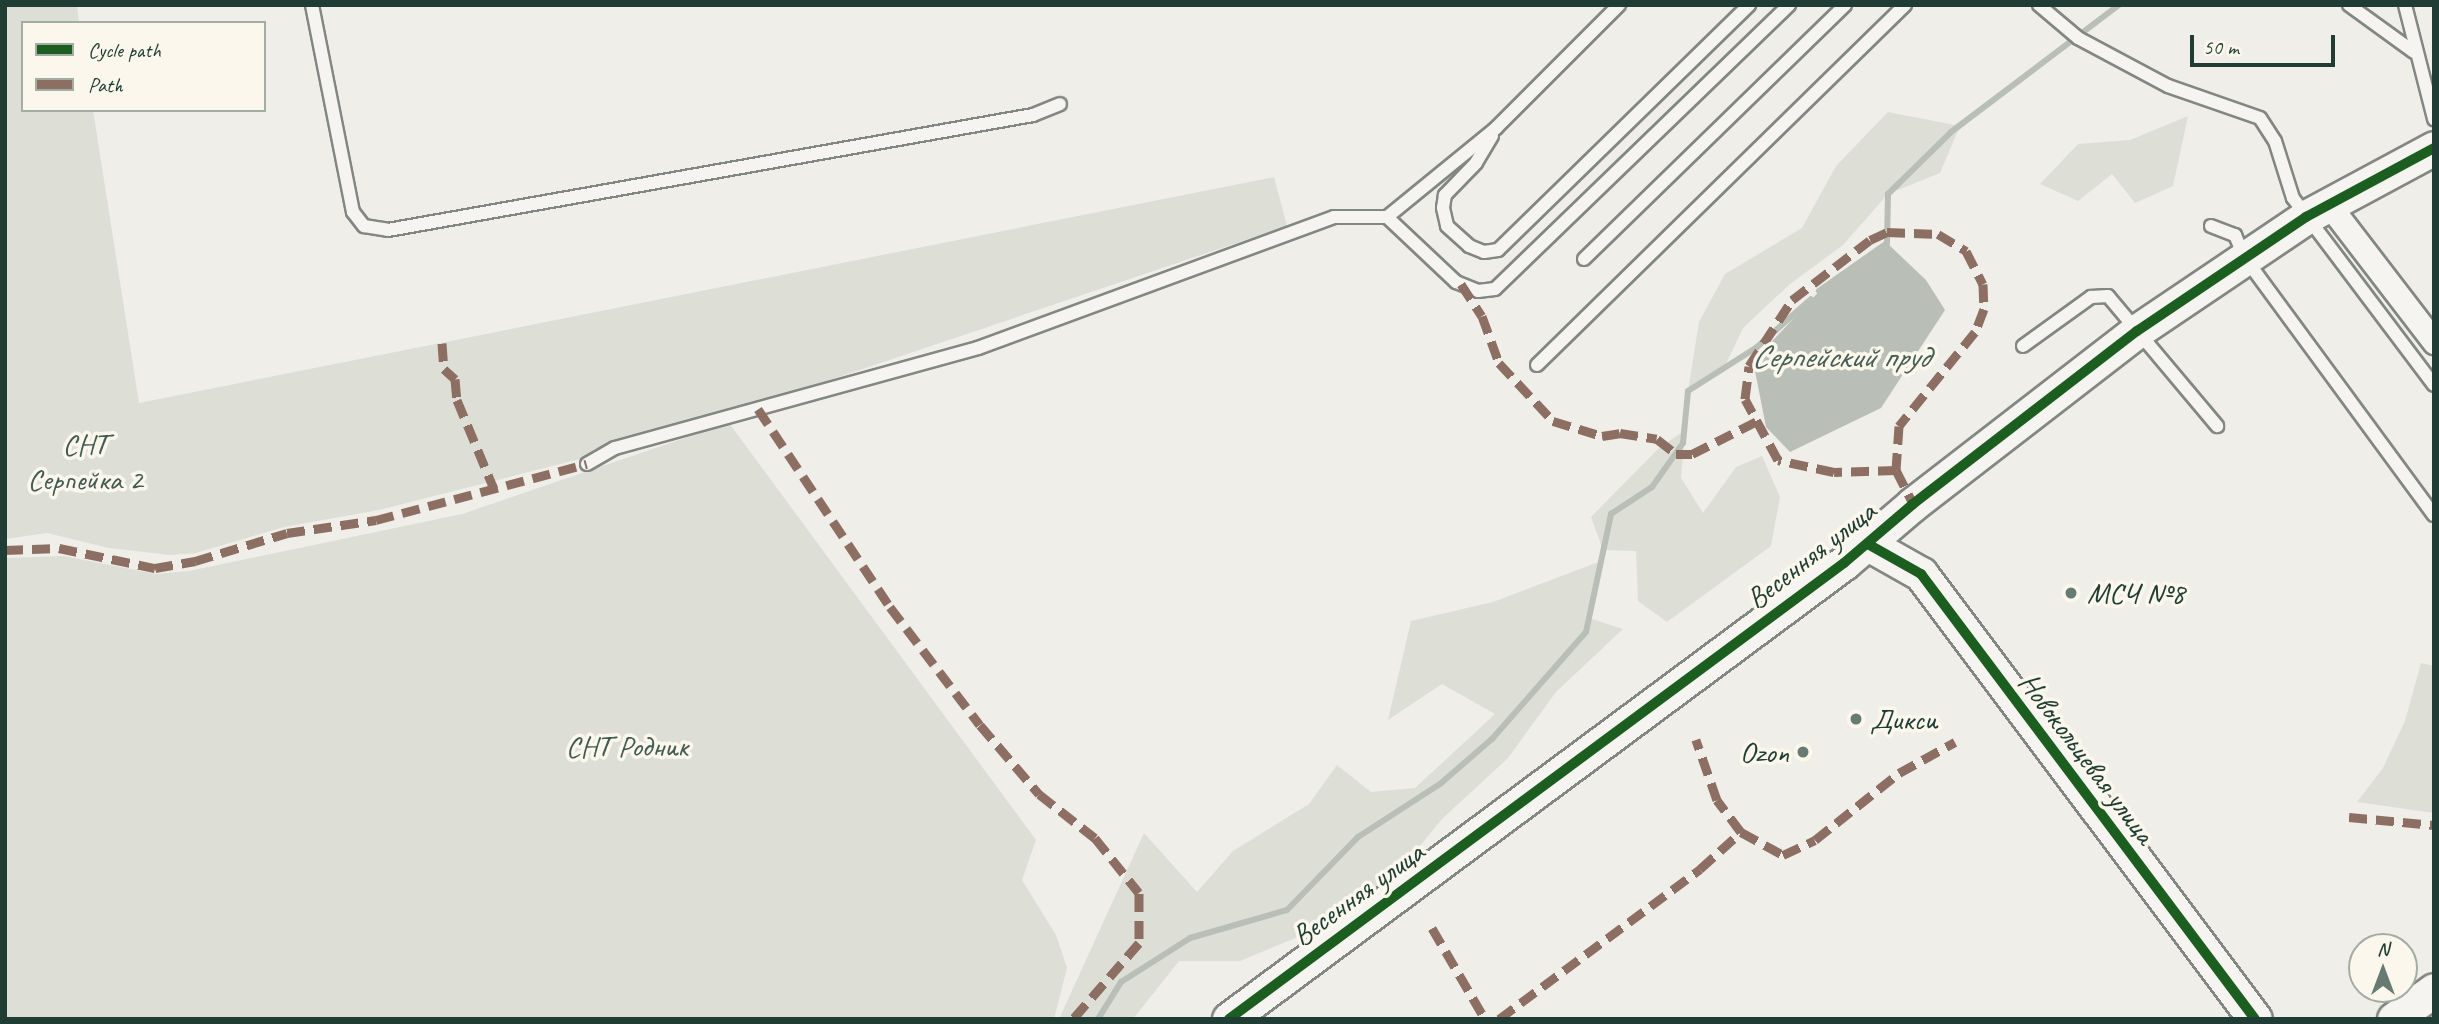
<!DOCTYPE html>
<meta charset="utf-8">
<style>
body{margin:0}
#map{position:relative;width:2439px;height:1024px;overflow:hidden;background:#efeee8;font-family:Caveat,sans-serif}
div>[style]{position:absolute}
.green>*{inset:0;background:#dddfd6}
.water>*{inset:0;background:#b9bfb6}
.stream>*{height:6px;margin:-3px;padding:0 3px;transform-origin:3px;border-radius:3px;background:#b9bfb6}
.roads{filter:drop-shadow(2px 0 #828783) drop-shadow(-2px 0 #828783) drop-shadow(0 2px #828783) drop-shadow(0 -2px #828783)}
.lane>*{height:12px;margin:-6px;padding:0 6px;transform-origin:6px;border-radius:6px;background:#f5f4f0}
.street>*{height:23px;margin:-11.5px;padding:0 11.5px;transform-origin:11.5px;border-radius:11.5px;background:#f5f4f0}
.secondary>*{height:33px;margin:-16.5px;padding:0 16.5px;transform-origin:16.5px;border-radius:16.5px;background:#f5f4f0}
.quiet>*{height:9px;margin-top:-4.5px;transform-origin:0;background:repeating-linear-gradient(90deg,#8d6e63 0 18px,transparent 0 27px)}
.cycleway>*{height:10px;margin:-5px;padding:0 5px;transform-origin:5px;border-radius:5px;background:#1b5e20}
.dots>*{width:19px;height:19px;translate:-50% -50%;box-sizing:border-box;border:4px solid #fbf7ec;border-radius:50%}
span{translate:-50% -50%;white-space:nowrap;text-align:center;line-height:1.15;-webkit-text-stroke:7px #fbf7ec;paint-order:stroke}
.park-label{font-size:30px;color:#425b52}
.street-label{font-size:30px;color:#1f3d34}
.poi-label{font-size:30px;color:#1f3d34}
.left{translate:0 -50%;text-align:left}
.right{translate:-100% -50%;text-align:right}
.water-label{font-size:32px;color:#465e55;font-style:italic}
.frame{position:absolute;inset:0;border:7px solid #1f3d34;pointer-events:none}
.legend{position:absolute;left:21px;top:21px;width:245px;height:91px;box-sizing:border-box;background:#fbf7ec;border:2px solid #a3ada2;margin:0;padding:9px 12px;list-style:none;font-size:21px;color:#1f3d34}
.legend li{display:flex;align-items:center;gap:14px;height:35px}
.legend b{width:35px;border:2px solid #a3ada2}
.north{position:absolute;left:2348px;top:933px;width:70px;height:70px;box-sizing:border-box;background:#fbf7ec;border:2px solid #a3ada2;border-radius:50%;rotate:0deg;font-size:19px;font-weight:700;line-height:28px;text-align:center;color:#1f3d34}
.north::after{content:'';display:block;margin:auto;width:24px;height:32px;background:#687b73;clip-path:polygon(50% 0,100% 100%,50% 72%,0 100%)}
.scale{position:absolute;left:2190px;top:35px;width:145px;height:32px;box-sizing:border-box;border:4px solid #1f3d34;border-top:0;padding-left:9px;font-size:21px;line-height:24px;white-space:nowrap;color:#1f3d34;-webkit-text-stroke:5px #fbf7ec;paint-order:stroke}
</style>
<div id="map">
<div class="green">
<i style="clip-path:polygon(5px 5px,77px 5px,79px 23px,23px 23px,23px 110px,93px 110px,139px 403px,1274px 177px,1287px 226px,827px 381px,594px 449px,584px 458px,379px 510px,284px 527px,196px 553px,170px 555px,109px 548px,47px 533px,5px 539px)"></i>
<i style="clip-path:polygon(1888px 112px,1960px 126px,1940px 173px,1888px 194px,1843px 245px,1790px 284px,1743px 328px,1724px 368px,1688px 391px,1699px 322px,1725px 274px,1802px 228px,1836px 166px)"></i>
<i style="clip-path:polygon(2188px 116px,2173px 186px,2135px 203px,2112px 174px,2078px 201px,2040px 184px,2078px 144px,2130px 140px)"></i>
<i style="clip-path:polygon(729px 423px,1036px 840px,1022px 880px,1056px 935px,1067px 968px,1054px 1019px,5px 1019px,5px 558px,64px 556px,156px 574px,189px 571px,462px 514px)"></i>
<i style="clip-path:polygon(1685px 430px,1681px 478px,1703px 513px,1736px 467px,1762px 456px,1780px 497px,1771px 546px,1667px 622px,1638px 601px,1636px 551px,1603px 550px,1591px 517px,1658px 449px)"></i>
<i style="clip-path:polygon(1601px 561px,1589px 618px,1623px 629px,1556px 692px,1508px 758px,1442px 819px,1388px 885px,1305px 934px,1240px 961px,1179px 961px,1133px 1019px,1059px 1019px,1144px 833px,1197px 892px,1233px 851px,1309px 804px,1337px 765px,1371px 792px,1415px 788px,1495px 714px,1442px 684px,1388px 720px,1411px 621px,1493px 602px)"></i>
<i style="clip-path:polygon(2421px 663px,2434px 666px,2434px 813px,2357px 802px,2383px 768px,2405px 721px)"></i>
</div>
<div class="water">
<i style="clip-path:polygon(1887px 243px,1926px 280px,1945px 310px,1881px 408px,1790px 452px,1766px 427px,1755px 371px,1761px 353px,1828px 282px)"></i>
</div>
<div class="stream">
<i style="left:1819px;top:291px;width:83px;rotate:-35.2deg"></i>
<i style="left:1887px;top:243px;width:49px;rotate:-88.8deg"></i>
<i style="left:1888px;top:194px;width:88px;rotate:-44.5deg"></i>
<i style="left:1951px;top:132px;width:211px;rotate:-37.1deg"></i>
<i style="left:1098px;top:1019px;width:44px;rotate:-58.1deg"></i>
<i style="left:1121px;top:982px;width:82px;rotate:-32.5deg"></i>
<i style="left:1190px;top:938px;width:101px;rotate:-16.1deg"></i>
<i style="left:1287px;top:910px;width:102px;rotate:-45.8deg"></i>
<i style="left:1358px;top:837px;width:98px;rotate:-32.9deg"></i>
<i style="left:1440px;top:784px;width:69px;rotate:-40.9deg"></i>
<i style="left:1492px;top:739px;width:142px;rotate:-48.7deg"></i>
<i style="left:1586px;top:632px;width:121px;rotate:-78deg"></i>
<i style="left:1611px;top:514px;width:49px;rotate:-33.4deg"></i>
<i style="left:1652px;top:487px;width:54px;rotate:-54.8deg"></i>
<i style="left:1683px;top:443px;width:52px;rotate:-84.5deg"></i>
<i style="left:1688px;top:391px;width:82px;rotate:-32.5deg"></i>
<i style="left:1757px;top:347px;width:72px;rotate:-41.6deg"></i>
</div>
<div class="roads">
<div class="lane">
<i style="left:312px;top:5px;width:211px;rotate:78.8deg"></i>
<i style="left:353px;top:212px;width:18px;rotate:52deg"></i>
<i style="left:364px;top:226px;width:24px;rotate:9deg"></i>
<i style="left:388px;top:230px;width:655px;rotate:-10.11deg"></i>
<i style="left:1033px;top:115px;width:29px;rotate:-22deg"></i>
<i style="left:2039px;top:5px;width:51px;rotate:40.2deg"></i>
<i style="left:2078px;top:38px;width:102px;rotate:28.1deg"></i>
<i style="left:2168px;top:86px;width:97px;rotate:19.2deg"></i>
<i style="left:2260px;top:118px;width:27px;rotate:57deg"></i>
<i style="left:2275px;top:141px;width:60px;rotate:72.5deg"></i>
<i style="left:2293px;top:198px;width:234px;rotate:53deg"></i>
<i style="left:2349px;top:5px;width:80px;rotate:35.9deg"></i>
<i style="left:2405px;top:5px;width:118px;rotate:75.7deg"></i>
<i style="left:1492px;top:136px;width:31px;rotate:121deg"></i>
<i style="left:1476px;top:163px;width:45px;rotate:134.1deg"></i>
<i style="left:1445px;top:195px;width:13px;rotate:99deg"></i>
<i style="left:1443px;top:208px;width:18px;rotate:77deg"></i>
<i style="left:1447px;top:226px;width:30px;rotate:42deg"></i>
<i style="left:1469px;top:246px;width:16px;rotate:22deg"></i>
<i style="left:1484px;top:252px;width:14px;rotate:-8deg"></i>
<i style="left:1498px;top:250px;width:351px;rotate:-44.3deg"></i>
<i style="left:1387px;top:217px;width:95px;rotate:43.3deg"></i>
<i style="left:1456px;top:282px;width:24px;rotate:22deg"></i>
<i style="left:1478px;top:291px;width:17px;rotate:-7deg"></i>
<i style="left:1495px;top:289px;width:409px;rotate:-44deg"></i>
<i style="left:2211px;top:226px;width:26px;rotate:21deg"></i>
<i style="left:2235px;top:235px;width:25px;rotate:67deg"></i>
<i style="left:2245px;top:258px;width:319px;rotate:53.7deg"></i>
<i style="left:1584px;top:259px;width:364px;rotate:-44.2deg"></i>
<i style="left:2023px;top:346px;width:84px;rotate:-35.8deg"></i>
<i style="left:2091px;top:297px;width:17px;rotate:-3deg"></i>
<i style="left:2108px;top:296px;width:170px;rotate:50deg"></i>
<i style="left:1537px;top:365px;width:515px;rotate:-44.37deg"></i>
<i style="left:587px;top:464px;width:32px;rotate:-30deg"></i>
<i style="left:615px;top:448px;width:377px;rotate:-15.4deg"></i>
<i style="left:978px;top:348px;width:379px;rotate:-20.2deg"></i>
<i style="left:1334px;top:217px;width:53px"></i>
<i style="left:1387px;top:217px;width:141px;rotate:-39.2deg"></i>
<i style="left:1496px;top:128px;width:174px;rotate:-45deg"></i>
</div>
<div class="street">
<i style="left:2329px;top:205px;width:173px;rotate:52.5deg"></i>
</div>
<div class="secondary">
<i style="left:1868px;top:544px;width:61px;rotate:29.5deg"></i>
<i style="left:1921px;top:574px;width:556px;rotate:53.11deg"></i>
<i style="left:1229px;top:1019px;width:766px;rotate:-36.56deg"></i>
<i style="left:1844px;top:563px;width:91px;rotate:-40.5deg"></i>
<i style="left:1913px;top:504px;width:283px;rotate:-37.7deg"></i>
<i style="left:2137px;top:331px;width:204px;rotate:-34deg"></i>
<i style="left:2306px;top:217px;width:145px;rotate:-28.3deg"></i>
<i style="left:2394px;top:1019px;width:49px;rotate:-35.9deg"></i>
</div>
</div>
<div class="quiet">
<i style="left:1461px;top:284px;width:38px;rotate:57deg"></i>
<i style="left:1482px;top:316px;width:50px;rotate:70.1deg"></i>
<i style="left:1499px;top:363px;width:79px;rotate:47deg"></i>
<i style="left:1553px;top:421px;width:51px;rotate:17deg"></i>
<i style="left:1602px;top:436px;width:18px;rotate:-9deg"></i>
<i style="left:1620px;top:433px;width:37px;rotate:9deg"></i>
<i style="left:1657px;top:439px;width:24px;rotate:38deg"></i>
<i style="left:1676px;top:454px;width:16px"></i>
<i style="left:1692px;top:454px;width:73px;rotate:-26.9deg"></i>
<i style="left:442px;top:343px;width:26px;rotate:86deg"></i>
<i style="left:444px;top:369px;width:15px;rotate:42deg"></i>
<i style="left:455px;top:379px;width:21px;rotate:85deg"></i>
<i style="left:457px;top:400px;width:96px;rotate:67.4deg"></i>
<i style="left:758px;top:409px;width:238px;rotate:56.3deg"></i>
<i style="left:890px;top:607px;width:148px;rotate:52.7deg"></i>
<i style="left:980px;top:725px;width:91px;rotate:49.5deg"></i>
<i style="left:1039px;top:794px;width:71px;rotate:38.2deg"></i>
<i style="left:1095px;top:838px;width:70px;rotate:51.3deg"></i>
<i style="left:1139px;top:893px;width:50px;rotate:90deg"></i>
<i style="left:1139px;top:943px;width:101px;rotate:131deg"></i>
<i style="left:1896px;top:470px;width:62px;rotate:178.2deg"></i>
<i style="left:1834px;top:472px;width:57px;rotate:-167.9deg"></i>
<i style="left:1778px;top:460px;width:69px;rotate:-118.4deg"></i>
<i style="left:1745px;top:399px;width:33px;rotate:-83deg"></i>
<i style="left:1749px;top:366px;width:79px;rotate:-56.9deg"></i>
<i style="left:1792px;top:300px;width:98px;rotate:-37.6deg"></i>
<i style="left:1870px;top:240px;width:19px;rotate:-25deg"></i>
<i style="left:1887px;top:232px;width:51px;rotate:2.2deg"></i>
<i style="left:1938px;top:234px;width:33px;rotate:31deg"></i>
<i style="left:1966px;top:251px;width:37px;rotate:63deg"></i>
<i style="left:1983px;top:284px;width:25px;rotate:88deg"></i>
<i style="left:1984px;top:309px;width:25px;rotate:111deg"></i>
<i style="left:1975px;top:332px;width:121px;rotate:129deg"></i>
<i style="left:1899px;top:426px;width:44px;rotate:93.9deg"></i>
<i style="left:1896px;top:470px;width:38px;rotate:63deg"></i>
<i style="left:5px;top:550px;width:54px;rotate:-2.1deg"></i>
<i style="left:59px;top:548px;width:98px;rotate:11.8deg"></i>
<i style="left:155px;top:568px;width:41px;rotate:-9.9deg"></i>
<i style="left:195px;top:561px;width:96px;rotate:-16.9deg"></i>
<i style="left:287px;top:533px;width:90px;rotate:-8.3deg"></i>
<i style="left:376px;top:520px;width:218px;rotate:-14.9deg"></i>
<i style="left:2349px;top:817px;width:85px;rotate:5.4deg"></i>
<i style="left:1741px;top:832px;width:48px;rotate:28.7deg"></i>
<i style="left:1783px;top:855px;width:35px;rotate:-25deg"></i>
<i style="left:1815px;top:840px;width:107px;rotate:-38.6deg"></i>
<i style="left:1899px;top:773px;width:64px;rotate:-29deg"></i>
<i style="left:1432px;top:928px;width:105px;rotate:59.8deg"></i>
<i style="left:1499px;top:1019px;width:251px;rotate:-36.7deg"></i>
<i style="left:1700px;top:869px;width:55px;rotate:-42.1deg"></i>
<i style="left:1741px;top:832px;width:40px;rotate:-127deg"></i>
<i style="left:1717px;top:800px;width:64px;rotate:-109.3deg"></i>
</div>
<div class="cycleway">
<i style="left:1868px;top:544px;width:61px;rotate:29.5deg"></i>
<i style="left:1921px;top:574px;width:556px;rotate:53.11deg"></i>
<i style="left:1229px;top:1019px;width:766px;rotate:-36.56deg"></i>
<i style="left:1844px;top:563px;width:91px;rotate:-40.5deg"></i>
<i style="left:1913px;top:504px;width:283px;rotate:-37.7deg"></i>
<i style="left:2137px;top:331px;width:204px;rotate:-34deg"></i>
<i style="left:2306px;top:217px;width:145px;rotate:-28.3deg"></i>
</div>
<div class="dots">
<i style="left:2071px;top:593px;background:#687b73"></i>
<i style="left:1856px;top:719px;background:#687b73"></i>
<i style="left:1803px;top:752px;background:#687b73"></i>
</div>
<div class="park-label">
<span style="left:85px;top:461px">СНТ<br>Серпейка 2</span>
<span style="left:627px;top:746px">СНТ Родник</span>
</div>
<div class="street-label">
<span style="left:1811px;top:555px;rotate:-38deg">Весенняя улица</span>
<span style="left:2087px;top:758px;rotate:53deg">Новокольцевая улица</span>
<span style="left:1358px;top:894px;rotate:-36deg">Весенняя улица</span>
</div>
<div class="poi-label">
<span class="left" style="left:2087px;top:593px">МСЧ №8</span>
<span class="left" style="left:1870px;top:719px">Дикси</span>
<span class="right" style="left:1789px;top:752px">Ozon</span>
</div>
<div class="water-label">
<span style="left:1840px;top:357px">Серпейский пруд</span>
</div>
<div class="frame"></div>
<ul class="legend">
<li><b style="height:9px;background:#1b5e20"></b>Cycle path</li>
<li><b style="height:9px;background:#8d6e63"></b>Path</li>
</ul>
<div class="north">N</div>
<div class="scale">50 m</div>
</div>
